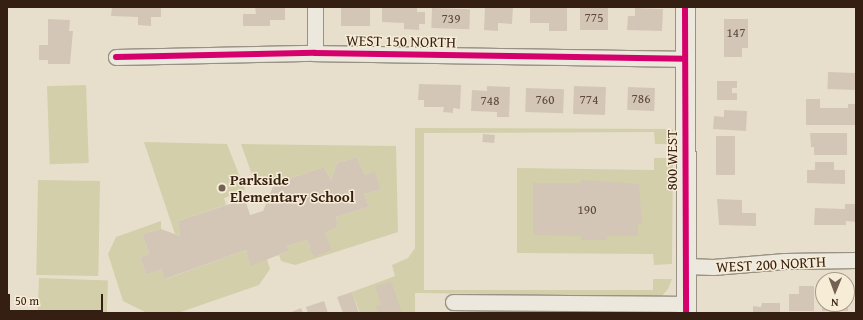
<!DOCTYPE html>
<style>
body{margin:0}
#map{position:relative;width:863px;height:320px;overflow:hidden;background:#e7dfcc;font-family:"Gentium Book Plus",serif}
div>[style]{position:absolute}
.green>*{inset:0;background:#d3cfaa;transform-origin:0 0}
.building>*{inset:0;background:#d4c6b7;transform-origin:0 0}
.roads{filter:drop-shadow(1px 0 #989184) drop-shadow(-1px 0 #989184) drop-shadow(0 1px #989184) drop-shadow(0 -1px #989184)}
.minor>*{height:15px;margin:-7.5px;padding:0 7.5px;transform-origin:7.5px;border-radius:7.5px;background:#ece8de}
.tertiary>*{height:19px;margin:-9.5px;padding:0 9.5px;transform-origin:9.5px;border-radius:9.5px;background:#ece8de}
.cycleway>*{height:6px;margin:-3px;padding:0 3px;transform-origin:3px;border-radius:3px;background:#d6006c}
.dots>*{width:11px;height:11px;translate:-50% -50%;box-sizing:border-box;border:2px solid #f7edd7;border-radius:50%}
span{translate:-50% -50%;white-space:nowrap;text-align:center;line-height:1.15;-webkit-text-stroke:3px #f7edd7;paint-order:stroke}
.number-label{font-size:13px;color:#5d483b}
.number-label span{-webkit-text-stroke-width:0}
.street-label{font-size:15px;color:#351e12}
.poi-label{font-size:15px;color:#351e12;font-weight:700}
.left{translate:0 -50%;text-align:left}
.frame{position:absolute;inset:0;border:8px solid #351e12;pointer-events:none}
.north{position:absolute;left:815px;top:272px;width:40px;height:40px;box-sizing:border-box;background:#f7edd7;border:1px solid #a99a88;border-radius:50%;rotate:181deg;font-size:11px;font-weight:700;line-height:16px;text-align:center;color:#351e12}
.north::after{content:'';display:block;margin:auto;width:14px;height:18px;background:#736253;clip-path:polygon(50% 0,100% 100%,50% 72%,0 100%)}
.scale{position:absolute;left:8px;top:294px;width:95px;height:18px;box-sizing:border-box;border:2px solid #351e12;border-top:0;padding-left:5px;font-size:12px;line-height:14px;white-space:nowrap;color:#351e12;-webkit-text-stroke:3px #f7edd7;paint-order:stroke}
</style>
<div id="map">
<div class="green">
<i style="left:86px;top:85px;width:78px;height:39px;rotate:88deg"></i>
<i style="clip-path:polygon(415px 128px,673px 129px,673px 144px,655px 144px,654px 132px,424px 133px,424px 290px,653px 290px,653px 279px,672px 279px,668px 289px,662px 296px,415px 293px,415px 313px,360px 313px,352px 292px,395px 276px,392px 265px,408px 258px,415px 248px)"></i>
<i style="clip-path:polygon(144px 142px,227px 144px,245px 190px,224px 198px,226px 205px,178px 221px,180px 236px,175px 234px)"></i>
<i style="clip-path:polygon(241px 144px,396px 146px,398px 232px,295px 265px,281px 261px,279px 255px,289px 251px,287px 246px,307px 240px,313px 257px,325px 233px,338px 227px,336px 217px,369px 207px,364px 194px,381px 190px,375px 172px,365px 175px,357px 157px,337px 163px,331px 180px,324px 167px,274px 184px,276px 179px,256px 186px)"></i>
<i style="clip-path:polygon(654px 158px,673px 158px,672px 264px,654px 265px,653px 254px,517px 253px,517px 168px,654px 170px)"></i>
<i style="left:38px;top:180px;width:62px;height:95px;rotate:1deg"></i>
<i style="clip-path:polygon(161px 221px,161px 229px,142px 234px,149px 254px,140px 257px,146px 275px,162px 269px,166px 279px,246px 250px,250px 265px,267px 259px,270px 269px,259px 285px,178px 313px,147px 313px,123px 301px,108px 254px,116px 237px)"></i>
<i style="left:39px;top:278px;width:69px;height:35px;rotate:2deg"></i>
</div>
<div class="building">
<i style="clip-path:polygon(112px 7px,161px 7px,161px 17px,151px 17px,151px 26px,138px 25px,138px 17px,111px 16px)"></i>
<i style="clip-path:polygon(255px 7px,285px 7px,285px 20px,270px 20px,270px 26px,243px 26px,243px 14px,256px 14px)"></i>
<i style="left:341px;top:7px;width:29px;height:19px"></i>
<i style="clip-path:polygon(382px 7px,417px 7px,417px 12px,425px 12px,425px 24px,419px 24px,419px 30px,404px 29px,404px 23px,382px 22px)"></i>
<i style="clip-path:polygon(485px 7px,513px 7px,512px 24px,498px 23px,498px 31px,484px 30px)"></i>
<i style="clip-path:polygon(530px 7px,567px 7px,567px 31px,549px 31px,549px 23px,530px 23px)"></i>
<i style="left:580px;top:7px;width:28px;height:23px"></i>
<i style="left:432px;top:8px;width:38px;height:20px;rotate:2deg"></i>
<i style="clip-path:polygon(635px 8px,663px 9px,662px 31px,627px 30px,628px 16px,635px 16px)"></i>
<i style="clip-path:polygon(48px 19px,70px 20px,69px 31px,73px 31px,70px 64px,48px 64px,48px 60px,39px 60px,39px 45px,48px 45px)"></i>
<i style="clip-path:polygon(724px 19px,748px 19px,748px 48px,742px 48px,742px 57px,724px 57px)"></i>
<i style="left:828px;top:72px;width:28px;height:17px;rotate:2deg"></i>
<i style="clip-path:polygon(717px 81px,737px 81px,737px 88px,732px 88px,732px 93px,737px 93px,737px 100px,717px 100px)"></i>
<i style="clip-path:polygon(419px 84px,461px 85px,460px 109px,453px 108px,453px 113px,443px 112px,444px 107px,424px 107px,424px 100px,418px 100px)"></i>
<i style="clip-path:polygon(487px 86px,510px 87px,509px 117px,497px 117px,497px 112px,471px 111px,472px 90px,487px 91px)"></i>
<i style="left:574px;top:86px;width:32px;height:28px;rotate:2deg"></i>
<i style="left:628px;top:87px;width:27px;height:23px;rotate:2deg"></i>
<i style="left:526px;top:88px;width:38px;height:24px;rotate:2deg"></i>
<i style="clip-path:polygon(806px 99px,820px 99px,820px 108px,848px 108px,848px 104px,856px 104px,856px 125px,806px 125px)"></i>
<i style="clip-path:polygon(724px 110px,747px 111px,746px 131px,713px 129px,714px 116px,724px 117px)"></i>
<i style="clip-path:polygon(810px 133px,847px 133px,847px 155px,814px 155px,814px 147px,811px 147px)"></i>
<i style="left:483px;top:134px;width:12px;height:8px;rotate:5deg"></i>
<i style="left:716px;top:136px;width:19px;height:39px"></i>
<i style="clip-path:polygon(357px 157px,365px 175px,375px 171px,381px 190px,364px 194px,369px 207px,336px 217px,338px 227px,325px 233px,332px 250px,313px 257px,307px 240px,287px 246px,289px 251px,250px 266px,246px 250px,165px 279px,162px 269px,146px 275px,140px 257px,149px 254px,142px 234px,161px 229px,180px 236px,178px 221px,245px 199px,250px 215px,263px 211px,274px 184px,324px 167px,331px 180px,337px 163px)"></i>
<i style="clip-path:polygon(815px 162px,834px 162px,834px 170px,845px 170px,845px 184px,807px 183px,807px 170px,815px 170px)"></i>
<i style="clip-path:polygon(581px 180px,639px 184px,642px 223px,638px 223px,638px 236px,607px 236px,607px 240px,581px 240px,581px 236px,533px 235px,533px 183px,581px 183px)"></i>
<i style="clip-path:polygon(717px 199px,742px 200px,742px 213px,756px 213px,756px 226px,719px 225px)"></i>
<i style="clip-path:polygon(845px 204px,856px 204px,856px 222px,846px 221px,846px 225px,814px 225px,815px 208px,845px 209px)"></i>
<i style="clip-path:polygon(391px 281px,402px 313px,378px 313px,376px 306px,381px 305px,375px 286px)"></i>
<i style="clip-path:polygon(799px 286px,814px 286px,814px 311px,789px 311px,789px 294px,799px 294px)"></i>
<i style="clip-path:polygon(352px 292px,359px 313px,343px 313px,337px 297px)"></i>
<i style="clip-path:polygon(324px 301px,328px 313px,308px 313px,306px 307px)"></i>
<i style="clip-path:polygon(762px 303px,780px 303px,780px 313px,753px 313px,753px 306px,761px 307px)"></i>
<i style="left:822px;top:304px;width:26px;height:7px"></i>
<i style="clip-path:polygon(301px 308px,303px 313px,289px 313px)"></i>
</div>
<div class="roads">
<div class="minor">
<i style="left:315px;top:53px;width:46px;rotate:-90deg"></i>
<i style="left:116px;top:57px;width:199px;rotate:-1.2deg"></i>
<i style="left:315px;top:53px;width:370px;rotate:0.9deg"></i>
<i style="left:686px;top:266px;width:27px;rotate:2deg"></i>
<i style="left:713px;top:267px;width:72px;rotate:-4.8deg"></i>
<i style="left:785px;top:261px;width:71px;rotate:-0.8deg"></i>
<i style="left:453px;top:302px;width:233px;rotate:0.5deg"></i>
</div>
<div class="tertiary">
<i style="left:685px;top:7px;width:306px;rotate:89.8deg"></i>
</div>
</div>
<div class="cycleway">
<i style="left:685px;top:7px;width:306px;rotate:89.8deg"></i>
<i style="left:116px;top:57px;width:199px;rotate:-1.2deg"></i>
<i style="left:315px;top:53px;width:370px;rotate:0.9deg"></i>
</div>
<div class="dots">
<i style="left:222px;top:188px;background:#736253"></i>
</div>
<div class="number-label">
<span style="left:594px;top:18px">775</span>
<span style="left:451px;top:19px">739</span>
<span style="left:736px;top:33px">147</span>
<span style="left:641px;top:99px">786</span>
<span style="left:545px;top:100px">760</span>
<span style="left:589px;top:100px">774</span>
<span style="left:490px;top:101px">748</span>
<span style="left:587px;top:210px">190</span>
</div>
<div class="street-label">
<span style="left:401px;top:41px;rotate:1deg">WEST 150 NORTH</span>
<span style="left:672px;top:160px;rotate:-90deg">800 WEST</span>
<span style="left:771px;top:264px;rotate:-3deg">WEST 200 NORTH</span>
</div>
<div class="poi-label">
<span class="left" style="left:230px;top:188px">Parkside<br>Elementary School</span>
</div>
<div class="frame"></div>
<div class="north">N</div>
<div class="scale">50 m</div>
</div>
